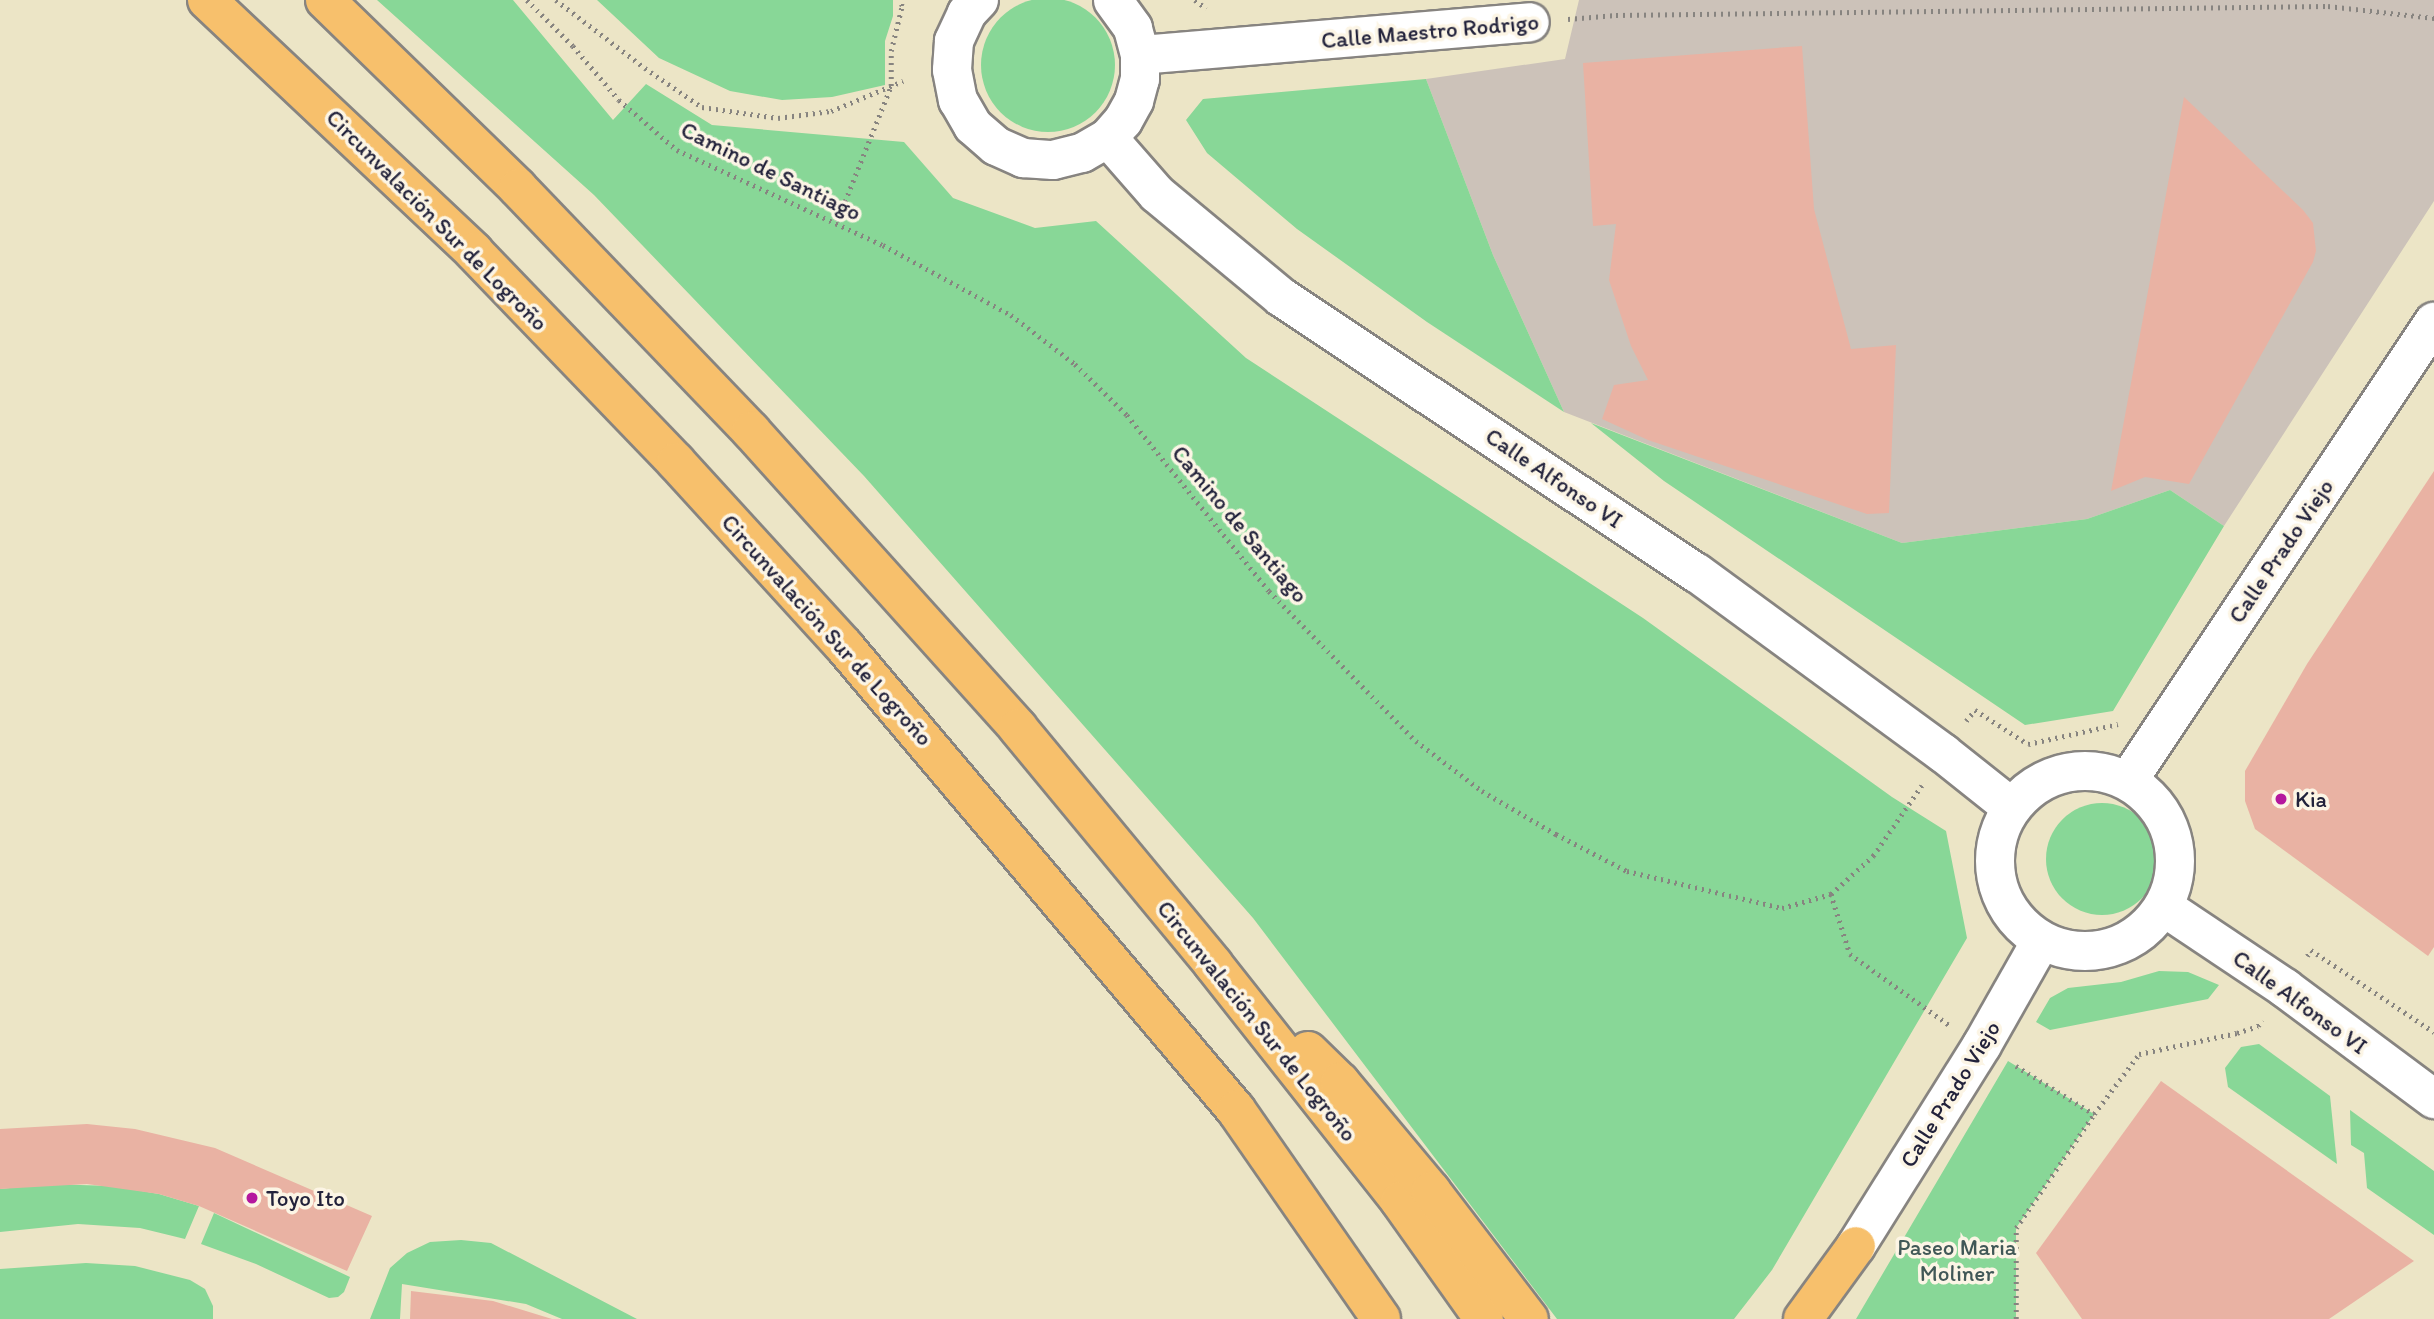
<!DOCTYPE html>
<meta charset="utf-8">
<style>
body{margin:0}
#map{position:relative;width:2434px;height:1319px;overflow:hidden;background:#ece5c6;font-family:Itim,sans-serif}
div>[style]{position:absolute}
.industrial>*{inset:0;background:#ccc2b9}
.green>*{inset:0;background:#88d797}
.round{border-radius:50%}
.building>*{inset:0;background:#e9b2a3}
.path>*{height:4.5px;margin-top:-2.25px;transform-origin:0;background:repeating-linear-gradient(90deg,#878480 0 2px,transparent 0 7px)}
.roads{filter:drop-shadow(2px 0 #878480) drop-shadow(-2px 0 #878480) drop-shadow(0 2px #878480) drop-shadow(0 -2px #878480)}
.street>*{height:38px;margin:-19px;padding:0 19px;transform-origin:19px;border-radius:19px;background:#fff}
.street>.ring{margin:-19px;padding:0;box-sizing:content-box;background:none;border:38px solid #fff;border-radius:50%}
.highway>*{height:38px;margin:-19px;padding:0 19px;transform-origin:19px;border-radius:19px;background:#f7c06c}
.dots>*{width:19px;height:19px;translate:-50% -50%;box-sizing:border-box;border:4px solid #fcf5e5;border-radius:50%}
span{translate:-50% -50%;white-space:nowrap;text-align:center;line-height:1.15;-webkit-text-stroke:7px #fcf5e5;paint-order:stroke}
.street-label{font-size:23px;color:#22223b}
.poi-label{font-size:23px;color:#22223b}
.left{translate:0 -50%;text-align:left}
.park-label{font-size:23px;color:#415857}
</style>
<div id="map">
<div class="industrial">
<i style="clip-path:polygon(1579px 0,2434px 0,2434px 201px,2224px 526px,2170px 490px,2087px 519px,1902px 543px,1564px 412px,1493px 255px,1426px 79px,1565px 59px)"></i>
</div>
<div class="green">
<i class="round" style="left:981px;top:-2px;width:134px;height:134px"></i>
<i style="clip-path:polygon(377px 0,513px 0,613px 120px,646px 84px,712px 125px,904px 142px,953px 198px,1035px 228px,1096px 221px,1246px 358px,1643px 618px,1892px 797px,1946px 831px,1967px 938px,1772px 1270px,1734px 1319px,1557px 1319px,1253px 918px,864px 476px,594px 195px)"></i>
<i style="clip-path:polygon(597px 0,893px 0,893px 16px,885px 41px,885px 85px,832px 97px,782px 100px,730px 91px,659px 58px)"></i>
<i style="clip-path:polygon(1426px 79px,1493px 255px,1564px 412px,1427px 322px,1297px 229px,1207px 153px,1186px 120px,1203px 99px)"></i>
<i style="clip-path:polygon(1591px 423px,1902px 543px,2087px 519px,2170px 490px,2224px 526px,2113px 711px,2025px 725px,1664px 481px)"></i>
<i class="round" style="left:2046px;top:803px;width:112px;height:112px"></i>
<i style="clip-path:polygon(2159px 971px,2188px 972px,2219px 985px,2208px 999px,2050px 1030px,2036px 1022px,2050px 998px,2068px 988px,2121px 982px)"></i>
<i style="clip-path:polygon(2259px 1044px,2330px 1096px,2337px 1164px,2228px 1087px,2225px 1068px,2241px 1047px)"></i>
<i style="clip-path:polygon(2008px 1061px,2094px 1114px,2016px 1228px,2016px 1319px,1856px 1319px)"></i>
<i style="clip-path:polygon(2350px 1110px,2434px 1171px,2434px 1235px,2367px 1188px,2364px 1153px,2351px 1145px)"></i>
<i style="clip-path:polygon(48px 1184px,112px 1186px,159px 1194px,199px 1206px,185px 1239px,140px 1228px,78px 1224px,0 1232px,0 1189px)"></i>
<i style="clip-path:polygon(214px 1213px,350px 1277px,344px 1292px,338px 1297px,329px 1298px,256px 1264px,201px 1244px)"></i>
<i style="clip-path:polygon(461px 1240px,491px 1243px,637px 1319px,562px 1319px,526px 1304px,402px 1284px,400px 1319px,370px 1319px,390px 1268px,407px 1253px,430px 1242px)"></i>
<i style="clip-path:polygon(86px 1263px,135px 1266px,190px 1280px,205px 1289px,213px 1306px,213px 1319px,0 1319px,0 1269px)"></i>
</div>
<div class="building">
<i style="clip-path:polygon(1802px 46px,1814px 209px,1851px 349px,1896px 345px,1889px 513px,1867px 514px,1648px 440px,1602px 419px,1614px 385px,1648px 380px,1631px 346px,1609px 280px,1616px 224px,1593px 226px,1583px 63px)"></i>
<i style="clip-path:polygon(2184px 97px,2303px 210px,2313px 223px,2316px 251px,2313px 262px,2189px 484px,2145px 477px,2111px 491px)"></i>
<i style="clip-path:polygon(2434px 471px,2434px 947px,2428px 956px,2255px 829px,2245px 801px,2245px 771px,2307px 664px)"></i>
<i style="clip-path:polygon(2161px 1081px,2414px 1261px,2329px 1319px,2082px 1319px,2036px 1253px)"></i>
<i style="clip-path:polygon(87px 1124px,135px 1129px,215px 1148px,372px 1216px,347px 1271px,199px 1206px,159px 1194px,87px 1184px,0 1189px,0 1129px)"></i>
<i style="clip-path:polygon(411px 1291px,493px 1301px,552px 1319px,410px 1319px)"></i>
</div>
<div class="path">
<i style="left:527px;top:0;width:65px;rotate:45deg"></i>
<i style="left:573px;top:46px;width:71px;rotate:49.6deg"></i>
<i style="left:619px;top:100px;width:77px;rotate:40.8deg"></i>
<i style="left:677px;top:150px;width:227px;rotate:24.8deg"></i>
<i style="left:883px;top:245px;width:146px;rotate:28.7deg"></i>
<i style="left:1011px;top:315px;width:81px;rotate:37.4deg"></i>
<i style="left:1075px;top:364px;width:73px;rotate:44.4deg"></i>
<i style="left:1127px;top:415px;width:226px;rotate:51.1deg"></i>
<i style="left:1269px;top:591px;width:210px;rotate:45.6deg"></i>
<i style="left:1416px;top:741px;width:83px;rotate:37.1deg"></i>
<i style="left:1482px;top:791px;width:86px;rotate:30.2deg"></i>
<i style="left:1556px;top:834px;width:80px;rotate:27.5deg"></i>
<i style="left:1627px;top:871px;width:159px;rotate:13.4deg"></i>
<i style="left:1782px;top:908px;width:51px;rotate:-15.9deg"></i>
<i style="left:1831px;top:894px;width:57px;rotate:-42.1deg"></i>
<i style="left:1873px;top:856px;width:86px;rotate:-55.4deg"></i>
<i style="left:556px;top:0;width:112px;rotate:37.4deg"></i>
<i style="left:645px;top:68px;width:69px;rotate:34.4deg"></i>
<i style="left:702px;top:107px;width:77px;rotate:8.2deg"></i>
<i style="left:778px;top:118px;width:53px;rotate:-7.5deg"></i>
<i style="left:831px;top:111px;width:78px;rotate:-22.6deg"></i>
<i style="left:1195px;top:0;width:14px;rotate:36deg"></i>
<i style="left:1568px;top:19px;width:48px;rotate:-4.8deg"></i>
<i style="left:1616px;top:15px;width:712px;rotate:-0.72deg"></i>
<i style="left:2328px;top:6px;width:107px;rotate:6.5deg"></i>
<i style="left:837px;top:221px;width:145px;rotate:-68.2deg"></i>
<i style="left:891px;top:86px;width:35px;rotate:-90deg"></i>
<i style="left:891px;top:51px;width:46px;rotate:-76.3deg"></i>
<i style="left:902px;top:6px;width:6px;rotate:-108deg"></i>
<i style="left:1966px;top:721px;width:14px;rotate:-51deg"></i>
<i style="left:1975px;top:710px;width:63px;rotate:32.7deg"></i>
<i style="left:2028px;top:744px;width:92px;rotate:-12.5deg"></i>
<i style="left:1831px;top:894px;width:63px;rotate:72.4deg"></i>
<i style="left:1850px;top:954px;width:122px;rotate:35.6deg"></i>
<i style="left:2307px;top:956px;width:7px;rotate:-56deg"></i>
<i style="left:2311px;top:950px;width:148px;rotate:33.7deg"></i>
<i style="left:2016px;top:1066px;width:92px;rotate:31.6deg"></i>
<i style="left:2094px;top:1114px;width:75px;rotate:-53.1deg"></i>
<i style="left:2139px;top:1054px;width:100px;rotate:-12.1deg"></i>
<i style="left:2237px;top:1033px;width:22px;rotate:-18deg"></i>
<i style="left:2258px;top:1026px;width:7px;rotate:-56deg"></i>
<i style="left:2016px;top:1319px;width:91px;rotate:-90deg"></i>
<i style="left:2016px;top:1228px;width:138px;rotate:-55.6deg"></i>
</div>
<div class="roads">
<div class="street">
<i style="left:979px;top:0;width:18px;rotate:133deg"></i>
<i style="left:967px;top:13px;width:31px;rotate:115deg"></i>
<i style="left:954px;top:41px;width:29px;rotate:94deg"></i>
<i style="left:952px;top:70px;width:31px;rotate:79deg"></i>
<i style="left:958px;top:100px;width:30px;rotate:60deg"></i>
<i style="left:973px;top:126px;width:30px;rotate:41deg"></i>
<i style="left:996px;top:146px;width:30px;rotate:24deg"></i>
<i style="left:1023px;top:158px;width:30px;rotate:4deg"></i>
<i style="left:1053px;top:160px;width:30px;rotate:-14deg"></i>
<i style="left:1082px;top:153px;width:30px;rotate:-30deg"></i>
<i style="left:1108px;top:138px;width:23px;rotate:-49deg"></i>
<i style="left:1123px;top:121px;width:23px;rotate:-61deg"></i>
<i style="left:1134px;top:101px;width:23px;rotate:-75deg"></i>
<i style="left:1140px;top:79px;width:24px;rotate:-90deg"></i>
<i style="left:1140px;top:55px;width:28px;rotate:-105deg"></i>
<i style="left:1133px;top:28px;width:34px;rotate:-126deg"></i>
<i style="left:1140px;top:55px;width:391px;rotate:-4.8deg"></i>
<i style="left:1108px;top:138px;width:74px;rotate:48.8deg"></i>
<i style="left:1157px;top:194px;width:161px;rotate:39.7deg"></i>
<i style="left:1281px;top:297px;width:499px;rotate:33.6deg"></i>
<i style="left:1697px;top:573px;width:305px;rotate:36.2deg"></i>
<i style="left:1943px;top:753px;width:87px;rotate:38.5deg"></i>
<i class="ring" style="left:1995px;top:771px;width:142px;height:142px"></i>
<i style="left:2128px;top:781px;width:552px;rotate:-56.31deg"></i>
<i style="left:2164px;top:907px;width:146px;rotate:33.8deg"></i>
<i style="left:2285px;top:988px;width:186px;rotate:36.7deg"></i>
<i style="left:1856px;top:1246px;width:237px;rotate:-57.9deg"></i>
<i style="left:1982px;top:1045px;width:120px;rotate:-60.4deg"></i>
</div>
<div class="highway">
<i style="left:207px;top:0;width:367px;rotate:43.3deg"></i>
<i style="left:474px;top:252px;width:291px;rotate:46.1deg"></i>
<i style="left:676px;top:462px;width:249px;rotate:47.6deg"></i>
<i style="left:844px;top:646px;width:607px;rotate:49.81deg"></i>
<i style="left:1236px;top:1110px;width:254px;rotate:55.2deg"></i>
<i style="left:325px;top:0;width:269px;rotate:44.2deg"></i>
<i style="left:518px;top:188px;width:337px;rotate:46.2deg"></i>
<i style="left:751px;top:431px;width:399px;rotate:48deg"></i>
<i style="left:1018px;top:728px;width:306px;rotate:50.4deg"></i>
<i style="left:1213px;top:964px;width:302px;rotate:51.7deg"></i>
<i style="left:1400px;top:1201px;width:145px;rotate:54.6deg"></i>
<i style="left:1308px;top:1051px;width:45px;rotate:44.1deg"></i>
<i style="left:1340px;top:1082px;width:142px;rotate:50.1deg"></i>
<i style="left:1431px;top:1191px;width:161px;rotate:52.6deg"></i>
<i style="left:1803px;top:1319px;width:90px;rotate:-54deg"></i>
</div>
</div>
<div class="dots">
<i style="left:2281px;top:799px;background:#b5179e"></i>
<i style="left:252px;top:1198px;background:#b5179e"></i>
</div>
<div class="street-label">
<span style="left:1430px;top:31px;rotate:-5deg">Calle Maestro Rodrigo</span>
<span style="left:771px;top:171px;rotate:26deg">Camino de Santiago</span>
<span style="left:437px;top:220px;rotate:45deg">Circunvalación Sur de Logroño</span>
<span style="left:1554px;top:478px;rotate:34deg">Calle Alfonso VI</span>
<span style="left:1240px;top:524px;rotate:50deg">Camino de Santiago</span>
<span style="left:2281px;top:551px;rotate:-56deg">Calle Prado Viejo</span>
<span style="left:827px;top:630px;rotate:48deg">Circunvalación Sur de Logroño</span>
<span style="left:2300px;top:1002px;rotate:36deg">Calle Alfonso VI</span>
<span style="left:1257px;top:1021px;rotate:51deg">Circunvalación Sur de Logroño</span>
<span style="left:1950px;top:1094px;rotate:-58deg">Calle Prado Viejo</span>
</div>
<div class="poi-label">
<span class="left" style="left:2295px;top:799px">Kia</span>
<span class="left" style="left:266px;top:1198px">Toyo Ito</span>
</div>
<div class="park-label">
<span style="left:1957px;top:1260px">Paseo Maria<br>Moliner</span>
</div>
</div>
